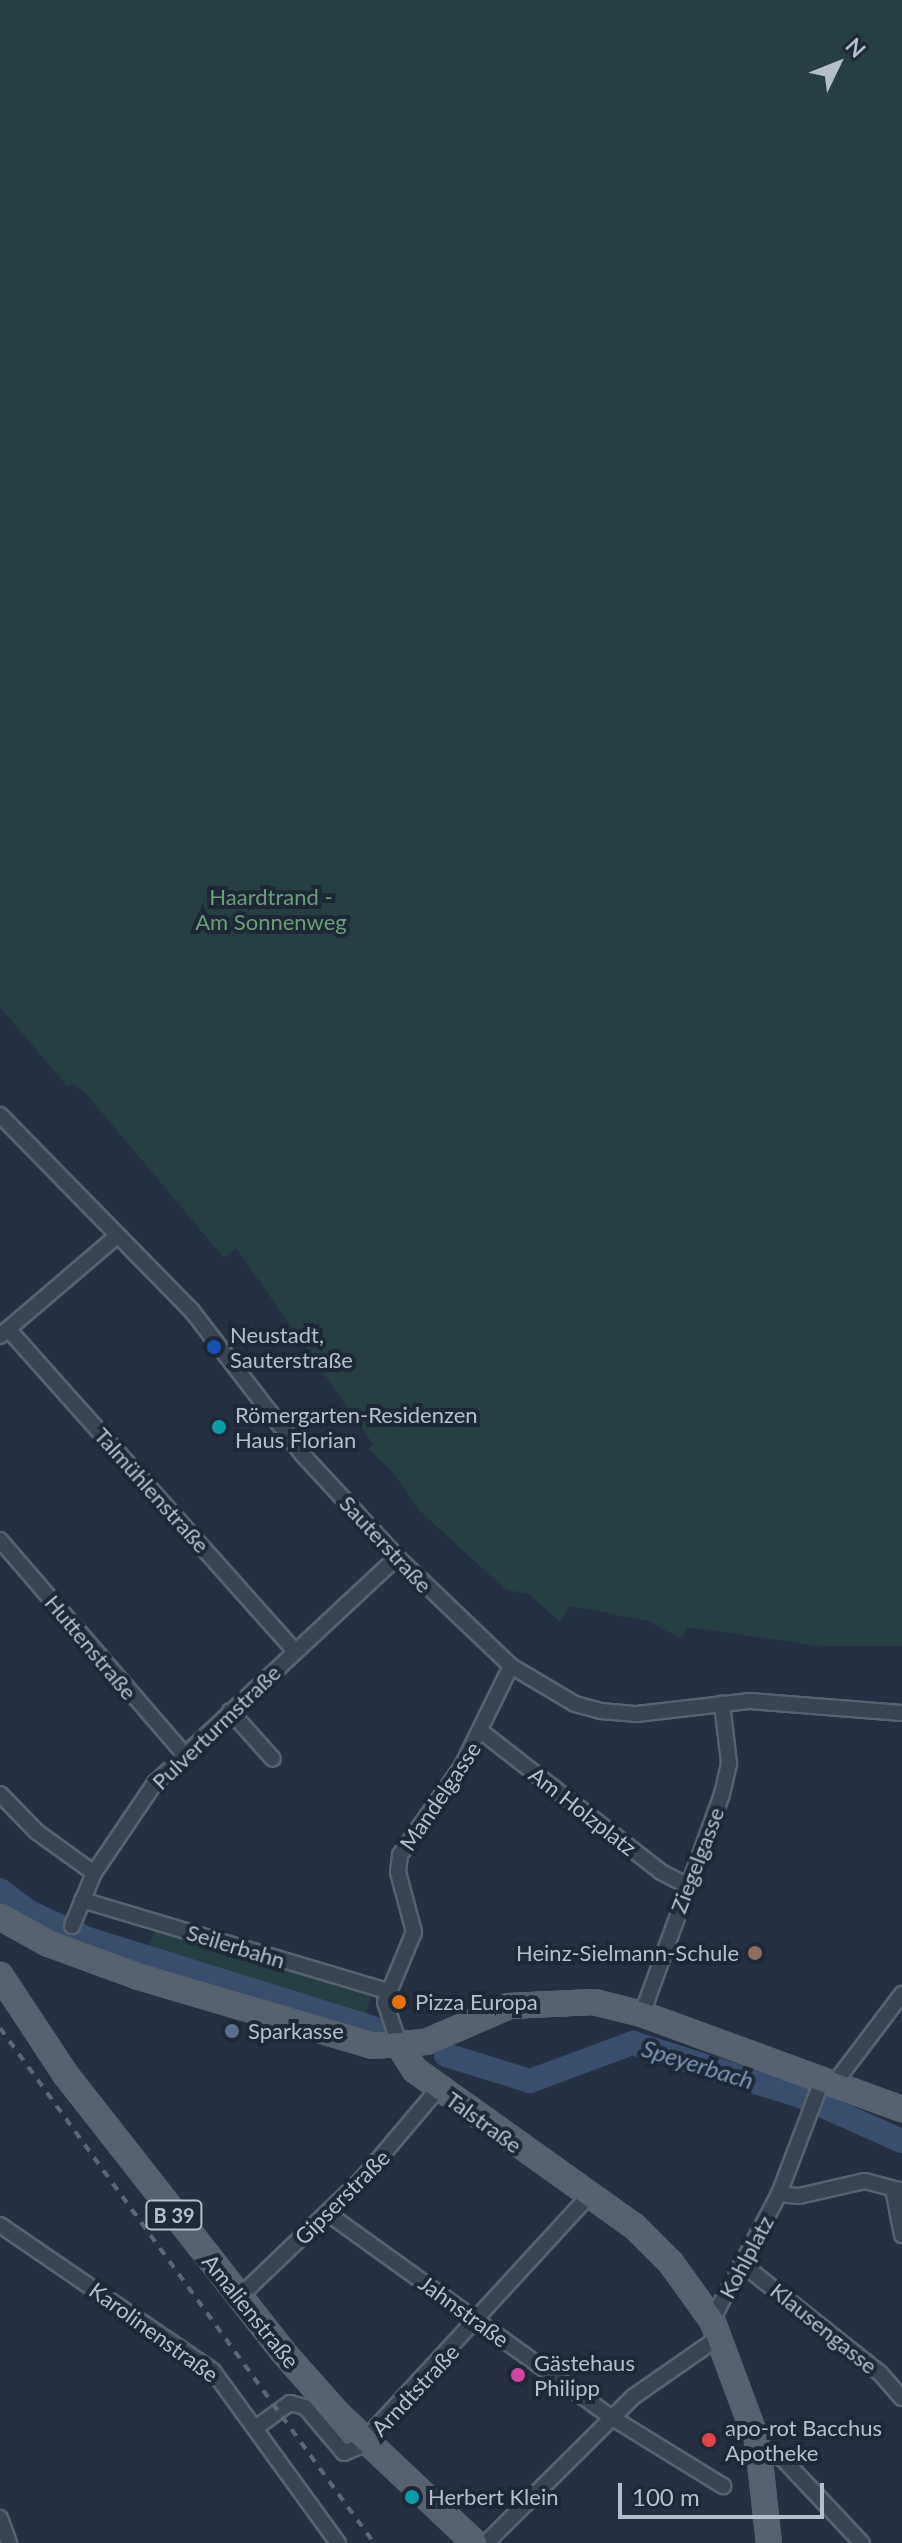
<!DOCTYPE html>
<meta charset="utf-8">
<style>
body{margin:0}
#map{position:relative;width:902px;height:2543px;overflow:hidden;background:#253142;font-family:Lato,sans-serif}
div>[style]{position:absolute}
.green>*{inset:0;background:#273f42}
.river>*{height:24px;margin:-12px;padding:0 12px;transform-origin:12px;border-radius:12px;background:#3a4e6b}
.roads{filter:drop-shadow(2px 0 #57616e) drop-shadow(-2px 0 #57616e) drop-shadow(0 2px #57616e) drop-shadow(0 -2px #57616e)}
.minor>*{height:14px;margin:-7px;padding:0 7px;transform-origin:7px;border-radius:7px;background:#394351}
.primary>*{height:22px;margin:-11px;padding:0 11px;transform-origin:11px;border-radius:11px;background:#576271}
.rail>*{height:4px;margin-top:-2px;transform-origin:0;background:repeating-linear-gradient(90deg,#5b6778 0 8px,transparent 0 16px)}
.dots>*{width:22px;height:22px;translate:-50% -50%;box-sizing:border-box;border:4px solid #1e2836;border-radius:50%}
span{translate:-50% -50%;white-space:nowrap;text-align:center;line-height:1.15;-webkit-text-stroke:8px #1e2836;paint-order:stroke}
.shield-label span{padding:2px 6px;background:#1e2836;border:2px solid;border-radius:6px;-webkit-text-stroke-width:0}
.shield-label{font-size:20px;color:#b6becb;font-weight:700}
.park-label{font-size:22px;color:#6c9d78}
.poi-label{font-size:22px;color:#b6becb}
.left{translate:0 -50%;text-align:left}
.right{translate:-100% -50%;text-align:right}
.street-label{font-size:22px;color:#b6becb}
.water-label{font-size:24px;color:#7c94b3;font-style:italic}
.north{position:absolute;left:798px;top:24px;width:80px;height:80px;-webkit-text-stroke:6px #1e2836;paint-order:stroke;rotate:47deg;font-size:22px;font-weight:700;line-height:32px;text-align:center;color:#b6becb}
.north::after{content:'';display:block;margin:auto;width:28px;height:36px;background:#b6becb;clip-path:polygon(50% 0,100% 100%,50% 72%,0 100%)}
.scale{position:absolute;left:618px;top:2483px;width:206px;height:36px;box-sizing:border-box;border:4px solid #b6becb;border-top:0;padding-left:10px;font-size:24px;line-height:28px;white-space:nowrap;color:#b6becb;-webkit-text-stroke:6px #1e2836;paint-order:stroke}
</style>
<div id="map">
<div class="green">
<i style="clip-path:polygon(0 0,902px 0,902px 1646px,819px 1646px,687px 1627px,682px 1639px,648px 1621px,570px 1606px,560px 1622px,530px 1595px,505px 1589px,420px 1511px,390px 1469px,368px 1449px,373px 1444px,236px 1248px,224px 1258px,88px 1096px,73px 1083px,68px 1087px,0 1007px)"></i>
<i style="clip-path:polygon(155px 1930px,372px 1992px,364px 2019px,147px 1952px)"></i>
</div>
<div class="river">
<i style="left:0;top:1890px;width:39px;rotate:37deg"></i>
<i style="left:31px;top:1913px;width:63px;rotate:24.5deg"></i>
<i style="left:88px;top:1939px;width:299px;rotate:17.3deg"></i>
<i style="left:446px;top:2055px;width:88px;rotate:17.2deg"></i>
<i style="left:530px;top:2081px;width:110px;rotate:-20.3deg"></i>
<i style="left:633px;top:2043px;width:178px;rotate:17.6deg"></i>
<i style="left:803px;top:2097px;width:108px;rotate:24deg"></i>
</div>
<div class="roads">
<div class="minor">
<i style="left:0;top:1115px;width:274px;rotate:45.6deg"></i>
<i style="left:192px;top:1311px;width:180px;rotate:52.4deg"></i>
<i style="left:302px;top:1454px;width:140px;rotate:47.3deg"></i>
<i style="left:397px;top:1557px;width:158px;rotate:43.7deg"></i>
<i style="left:511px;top:1666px;width:74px;rotate:30.7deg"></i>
<i style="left:575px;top:1704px;width:27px;rotate:15deg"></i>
<i style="left:601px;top:1711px;width:36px;rotate:5deg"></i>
<i style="left:637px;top:1714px;width:114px;rotate:-6.6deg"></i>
<i style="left:750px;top:1701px;width:152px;rotate:4.5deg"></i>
<i style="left:8px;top:1329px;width:431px;rotate:48.3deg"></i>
<i style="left:0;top:1336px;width:154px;rotate:-40.5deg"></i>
<i style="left:0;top:1540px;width:281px;rotate:49.3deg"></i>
<i style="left:230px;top:1711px;width:64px;rotate:48.1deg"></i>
<i style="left:482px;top:1732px;width:227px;rotate:38deg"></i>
<i style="left:661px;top:1872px;width:29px;rotate:27deg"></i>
<i style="left:0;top:1794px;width:53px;rotate:45.8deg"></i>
<i style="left:37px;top:1832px;width:70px;rotate:35.7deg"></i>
<i style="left:82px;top:1900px;width:321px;rotate:16.6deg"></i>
<i style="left:72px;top:1926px;width:57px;rotate:-67.5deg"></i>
<i style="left:94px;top:1873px;width:109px;rotate:-55.9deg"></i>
<i style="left:155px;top:1783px;width:331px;rotate:-43deg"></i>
<i style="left:642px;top:2014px;width:234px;rotate:-70deg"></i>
<i style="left:722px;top:1794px;width:32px;rotate:-77deg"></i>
<i style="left:729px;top:1763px;width:60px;rotate:-96.7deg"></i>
<i style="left:400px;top:2047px;width:47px;rotate:-108.4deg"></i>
<i style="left:385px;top:2002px;width:76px;rotate:-67.5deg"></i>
<i style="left:414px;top:1932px;width:62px;rotate:-104.9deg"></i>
<i style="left:398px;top:1872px;width:17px;rotate:-83deg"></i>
<i style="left:400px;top:1855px;width:108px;rotate:-55.1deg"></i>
<i style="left:462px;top:1766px;width:111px;rotate:-63.9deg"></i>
<i style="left:834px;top:2084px;width:113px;rotate:-52.9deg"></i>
<i style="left:893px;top:2189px;width:47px;rotate:78.9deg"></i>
<i style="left:779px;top:2194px;width:20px;rotate:6deg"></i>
<i style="left:799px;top:2196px;width:68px;rotate:-12.8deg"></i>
<i style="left:865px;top:2181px;width:38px;rotate:15deg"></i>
<i style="left:327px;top:2213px;width:350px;rotate:35.7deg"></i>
<i style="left:611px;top:2417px;width:132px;rotate:31.6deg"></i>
<i style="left:0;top:2225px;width:258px;rotate:34.4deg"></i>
<i style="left:213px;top:2371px;width:213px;rotate:54deg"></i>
<i style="left:741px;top:2263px;width:177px;rotate:38.4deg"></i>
<i style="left:880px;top:2373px;width:33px;rotate:49deg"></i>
<i style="left:238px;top:2298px;width:172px;rotate:-43.8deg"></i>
<i style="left:362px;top:2179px;width:118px;rotate:-49.8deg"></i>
<i style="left:712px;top:2320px;width:143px;rotate:-62deg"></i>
<i style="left:779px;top:2194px;width:121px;rotate:-69.2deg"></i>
<i style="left:257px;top:2427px;width:41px;rotate:-36deg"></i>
<i style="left:290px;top:2403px;width:16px;rotate:15deg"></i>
<i style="left:305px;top:2407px;width:60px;rotate:49.7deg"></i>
<i style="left:344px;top:2453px;width:15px;rotate:-23deg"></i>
<i style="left:358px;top:2447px;width:343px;rotate:-47.4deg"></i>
<i style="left:758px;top:2444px;width:29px;rotate:31deg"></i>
<i style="left:783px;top:2459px;width:115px;rotate:46.8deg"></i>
<i style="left:0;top:2518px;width:27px;rotate:70deg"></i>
<i style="left:486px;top:2543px;width:207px;rotate:-44.8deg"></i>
<i style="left:633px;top:2397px;width:101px;rotate:-34.9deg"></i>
</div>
<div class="primary">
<i style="left:0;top:1917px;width:56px;rotate:28.9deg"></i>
<i style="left:49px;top:1944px;width:96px;rotate:20.1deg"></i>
<i style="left:139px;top:1977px;width:244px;rotate:16.4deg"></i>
<i style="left:373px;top:2046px;width:53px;rotate:-4.3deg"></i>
<i style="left:426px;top:2042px;width:90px;rotate:-23.4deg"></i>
<i style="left:509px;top:2006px;width:85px;rotate:-2.7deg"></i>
<i style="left:594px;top:2002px;width:49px;rotate:14deg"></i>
<i style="left:642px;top:2014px;width:277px;rotate:20.1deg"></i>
<i style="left:0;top:1975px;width:120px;rotate:56.6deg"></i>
<i style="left:66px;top:2075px;width:352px;rotate:51.9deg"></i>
<i style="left:283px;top:2352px;width:81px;rotate:48.5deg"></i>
<i style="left:337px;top:2413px;width:190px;rotate:43.3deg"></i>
<i style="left:400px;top:2047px;width:27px;rotate:57deg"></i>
<i style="left:415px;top:2070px;width:269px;rotate:35.5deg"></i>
<i style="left:634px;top:2226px;width:52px;rotate:45deg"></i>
<i style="left:671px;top:2263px;width:70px;rotate:54.3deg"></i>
<i style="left:712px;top:2320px;width:132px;rotate:69.6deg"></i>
<i style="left:758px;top:2444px;width:100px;rotate:83.7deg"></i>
</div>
</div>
<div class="rail">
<i style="left:0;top:2028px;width:636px;rotate:54.01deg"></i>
</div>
<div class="dots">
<i style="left:214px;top:1347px;background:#1a4fb4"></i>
<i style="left:219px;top:1427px;background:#0f9aa8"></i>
<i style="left:755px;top:1953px;background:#8d6e63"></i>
<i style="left:399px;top:2002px;background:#e8710a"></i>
<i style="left:232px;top:2031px;background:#5c6f8a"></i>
<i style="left:518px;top:2375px;background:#d1479c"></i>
<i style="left:709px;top:2440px;background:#e0444e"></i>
<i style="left:412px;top:2497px;background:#0f9aa8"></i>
</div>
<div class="shield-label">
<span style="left:174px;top:2215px">B 39</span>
</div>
<div class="park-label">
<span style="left:271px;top:909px">Haardtrand -<br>Am Sonnenweg</span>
</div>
<div class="poi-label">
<span class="left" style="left:230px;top:1347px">Neustadt,<br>Sauterstraße</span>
<span class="left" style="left:235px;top:1427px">Römergarten-Residenzen<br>Haus Florian</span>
<span class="right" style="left:739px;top:1953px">Heinz-Sielmann-Schule</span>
<span class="left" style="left:415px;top:2002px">Pizza Europa</span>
<span class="left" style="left:248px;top:2031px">Sparkasse</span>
<span class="left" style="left:534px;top:2375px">Gästehaus<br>Philipp</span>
<span class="left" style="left:725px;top:2440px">apo-rot Bacchus<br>Apotheke</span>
<span class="left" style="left:428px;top:2497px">Herbert Klein</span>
</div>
<div class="street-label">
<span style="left:152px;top:1490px;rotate:48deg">Talmühlenstraße</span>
<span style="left:386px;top:1544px;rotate:47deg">Sauterstraße</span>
<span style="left:91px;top:1647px;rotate:50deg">Huttenstraße</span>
<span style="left:216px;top:1727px;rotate:-44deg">Pulverturmstraße</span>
<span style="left:440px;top:1796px;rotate:-56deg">Mandelgasse</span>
<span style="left:583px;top:1811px;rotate:38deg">Am Holzplatz</span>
<span style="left:697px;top:1860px;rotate:-69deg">Ziegelgasse</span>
<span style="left:236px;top:1946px;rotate:17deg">Seilerbahn</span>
<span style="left:484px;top:2122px;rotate:36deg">Talstraße</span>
<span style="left:342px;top:2197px;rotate:-45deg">Gipserstraße</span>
<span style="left:746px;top:2257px;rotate:-62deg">Kohlplatz</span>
<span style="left:251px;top:2311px;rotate:51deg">Amalienstraße</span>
<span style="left:464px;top:2311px;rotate:36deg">Jahnstraße</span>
<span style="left:824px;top:2328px;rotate:39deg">Klausengasse</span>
<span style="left:154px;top:2332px;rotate:36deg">Karolinenstraße</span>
<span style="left:415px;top:2390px;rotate:-47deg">Arndtstraße</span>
</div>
<div class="water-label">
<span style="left:698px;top:2064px;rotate:17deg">Speyerbach</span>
</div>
<div class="north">N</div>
<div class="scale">100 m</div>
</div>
